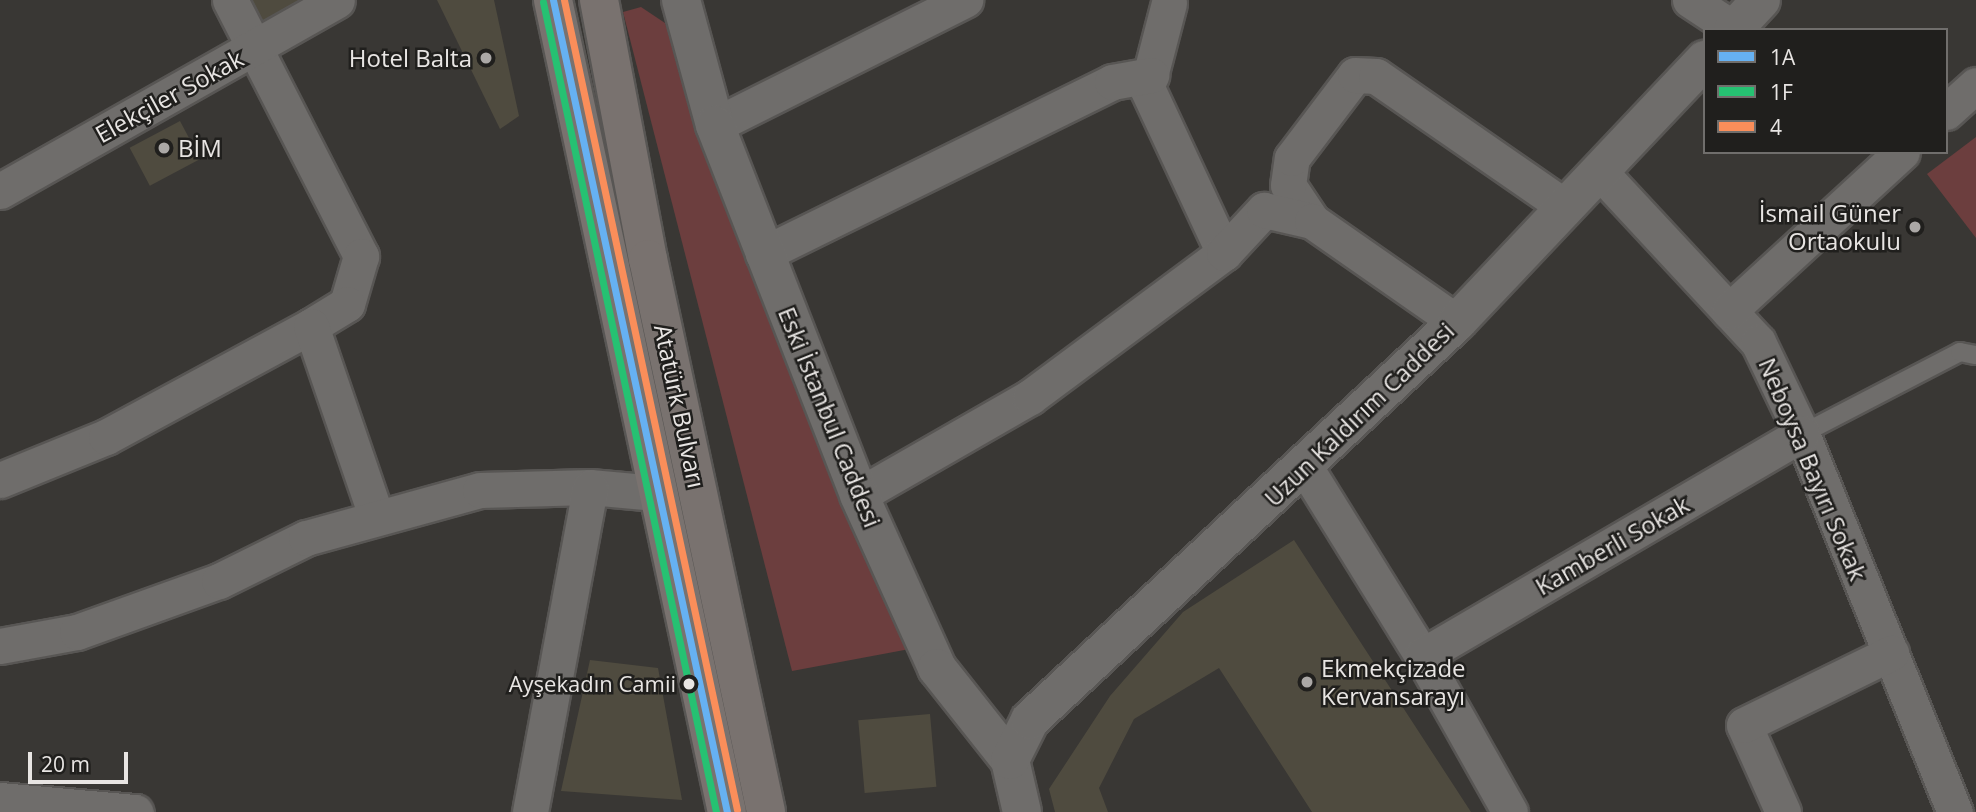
<!DOCTYPE html>
<meta charset="utf-8">
<style>
body{margin:0}
#map{position:relative;width:1976px;height:812px;overflow:hidden;background:#393734;font-family:"Open Sans",sans-serif}
div>[style]{position:absolute}
.green>*{inset:0;background:#6c3e3e}
.building>*{inset:0;background:#4f4b3f;transform-origin:0 0}
.roads{filter:drop-shadow(2px 0 #585654) drop-shadow(-2px 0 #585654) drop-shadow(0 2px #585654) drop-shadow(0 -2px #585654)}
.lane>*{height:18px;margin:-9px;padding:0 9px;transform-origin:9px;border-radius:9px;background:#6f6d6b}
.street>*{height:35px;margin:-17.5px;padding:0 17.5px;transform-origin:17.5px;border-radius:17.5px;background:#6f6d6b}
.secondary>*{height:38px;margin:-19px;padding:0 19px;transform-origin:19px;border-radius:19px;background:#6f6d6b}
.primary>*{height:38px;margin:-19px;padding:0 19px;transform-origin:19px;border-radius:19px;background:#79726f}
.bus-1>*{height:7px;margin:-3.5px;padding:0 3.5px;transform-origin:3.5px;border-radius:3.5px;background:#66b1f2}
.bus-2>*{height:7px;margin:-3.5px;padding:0 3.5px;transform-origin:3.5px;border-radius:3.5px;background:#26c172}
.bus-3>*{height:7px;margin:-3.5px;padding:0 3.5px;transform-origin:3.5px;border-radius:3.5px;background:#fa8e5a}
.dots>*{width:19px;height:19px;translate:-50% -50%;box-sizing:border-box;border:4px solid #201f1d;border-radius:50%}
span{translate:-50% -50%;white-space:nowrap;text-align:center;line-height:1.15;-webkit-text-stroke:5px #201f1d;paint-order:stroke}
.bus-label{font-size:22px;color:#e8e5e3}
.right{translate:-100% -50%;text-align:right}
.poi-label{font-size:24px;color:#e8e5e3}
.left{translate:0 -50%;text-align:left}
.street-label{font-size:24px;color:#e8e5e3}
.legend{position:absolute;left:1703px;top:28px;width:245px;height:126px;box-sizing:border-box;background:#201f1d;border:2px solid #706e6c;margin:0;padding:9px 12px;list-style:none;font-size:21px;color:#e8e5e3}
.legend li{display:flex;align-items:center;gap:14px;height:35px}
.legend b{width:35px;border:2px solid #706e6c}
.scale{position:absolute;left:28px;top:752px;width:100px;height:32px;box-sizing:border-box;border:4px solid #e8e5e3;border-top:0;padding-left:9px;font-size:21px;line-height:24px;white-space:nowrap;color:#e8e5e3;-webkit-text-stroke:5px #201f1d;paint-order:stroke}
</style>
<div id="map">
<div class="green">
<i style="clip-path:polygon(641px 7px,665px 23px,915px 648px,792px 671px,623px 12px)"></i>
<i style="clip-path:polygon(1976px 137px,1976px 238px,1927px 174px)"></i>
</div>
<div class="building">
<i style="clip-path:polygon(248px 0,314px 0,263px 26px)"></i>
<i style="clip-path:polygon(437px 0,494px 0,519px 116px,500px 129px)"></i>
<i style="left:180px;top:121px;width:43px;height:57px;rotate:62deg"></i>
<i style="clip-path:polygon(1294px 540px,1471px 812px,1312px 812px,1219px 668px,1134px 719px,1099px 788px,1108px 812px,1055px 812px,1049px 789px,1110px 696px,1183px 612px)"></i>
<i style="clip-path:polygon(590px 660px,658px 668px,682px 800px,561px 791px)"></i>
<i style="left:930px;top:714px;width:73px;height:72px;rotate:85deg"></i>
</div>
<div class="roads">
<div class="lane">
<i style="left:1802px;top:434px;width:178px;rotate:-27.4deg"></i>
<i style="left:1960px;top:352px;width:16px;rotate:11deg"></i>
</div>
<div class="street">
<i style="left:230px;top:0;width:288px;rotate:62.9deg"></i>
<i style="left:361px;top:256px;width:50px;rotate:106.3deg"></i>
<i style="left:347px;top:304px;width:42px;rotate:148.6deg"></i>
<i style="left:1690px;top:0;width:53px;rotate:33.4deg"></i>
<i style="left:1169px;top:3px;width:88px;rotate:104.5deg"></i>
<i style="left:1147px;top:88px;width:182px;rotate:65deg"></i>
<i style="left:1946px;top:112px;width:40px;rotate:-42deg"></i>
<i style="left:715px;top:125px;width:280px;rotate:-26.6deg"></i>
<i style="left:1599px;top:171px;width:233px;rotate:47.1deg"></i>
<i style="left:1758px;top:342px;width:102px;rotate:64.4deg"></i>
<i style="left:1802px;top:434px;width:408px;rotate:68deg"></i>
<i style="left:0;top:191px;width:387px;rotate:-29.5deg"></i>
<i style="left:1312px;top:221px;width:43px;rotate:-123.7deg"></i>
<i style="left:1288px;top:185px;width:27px;rotate:-82deg"></i>
<i style="left:1292px;top:158px;width:104px;rotate:-52.8deg"></i>
<i style="left:1355px;top:75px;width:21px;rotate:3deg"></i>
<i style="left:1376px;top:76px;width:230px;rotate:34.7deg"></i>
<i style="left:763px;top:254px;width:389px;rotate:-26.2deg"></i>
<i style="left:1112px;top:82px;width:40px;rotate:-10deg"></i>
<i style="left:1729px;top:311px;width:235px;rotate:-42.6deg"></i>
<i style="left:1305px;top:467px;width:222px;rotate:58.2deg"></i>
<i style="left:1422px;top:656px;width:179px;rotate:60.6deg"></i>
<i style="left:0;top:480px;width:114px;rotate:-22.1deg"></i>
<i style="left:106px;top:437px;width:233px;rotate:-28.4deg"></i>
<i style="left:311px;top:326px;width:201px;rotate:71.1deg"></i>
<i style="left:859px;top:495px;width:197px;rotate:-29.8deg"></i>
<i style="left:1030px;top:397px;width:242px;rotate:-36.6deg"></i>
<i style="left:1224px;top:253px;width:59px;rotate:-47.1deg"></i>
<i style="left:1264px;top:210px;width:49px;rotate:12.9deg"></i>
<i style="left:1312px;top:221px;width:177px;rotate:34.9deg"></i>
<i style="left:0;top:646px;width:78px;rotate:-10.3deg"></i>
<i style="left:77px;top:632px;width:151px;rotate:-19.8deg"></i>
<i style="left:219px;top:581px;width:97px;rotate:-26.3deg"></i>
<i style="left:306px;top:538px;width:180px;rotate:-15.4deg"></i>
<i style="left:480px;top:490px;width:110px;rotate:-1.6deg"></i>
<i style="left:590px;top:487px;width:66px;rotate:5.2deg"></i>
<i style="left:1422px;top:656px;width:440px;rotate:-30.3deg"></i>
<i style="left:0;top:800px;width:136px;rotate:5.1deg"></i>
<i style="left:530px;top:812px;width:330px;rotate:-79.5deg"></i>
<i style="left:1783px;top:812px;width:95px;rotate:-114.1deg"></i>
<i style="left:1744px;top:725px;width:164px;rotate:-26.1deg"></i>
</div>
<div class="secondary">
<i style="left:681px;top:0;width:130px;rotate:74.8deg"></i>
<i style="left:715px;top:125px;width:397px;rotate:68.7deg"></i>
<i style="left:859px;top:495px;width:190px;rotate:65.7deg"></i>
<i style="left:937px;top:668px;width:117px;rotate:51.6deg"></i>
<i style="left:1010px;top:760px;width:53px;rotate:77deg"></i>
<i style="left:1733px;top:30px;width:41px;rotate:-47deg"></i>
<i style="left:1010px;top:760px;width:45px;rotate:-63.4deg"></i>
<i style="left:1030px;top:720px;width:584px;rotate:-42.99deg"></i>
<i style="left:1457px;top:322px;width:361px;rotate:-46.6deg"></i>
</div>
<div class="primary">
<i style="left:553px;top:0;width:830px;rotate:77.91deg"></i>
<i style="left:599px;top:0;width:264px;rotate:79.3deg"></i>
<i style="left:648px;top:259px;width:565px;rotate:77.95deg"></i>
</div>
</div>
<div class="bus-1">
<i style="left:553px;top:0;width:830px;rotate:77.91deg"></i>
</div>
<div class="bus-2">
<i style="left:543px;top:2px;width:828px;rotate:77.94deg"></i>
</div>
<div class="bus-3">
<i style="left:564px;top:0;width:828px;rotate:77.94deg"></i>
</div>
<div class="dots">
<i style="left:486px;top:58px;background:#aba8a6"></i>
<i style="left:164px;top:148px;background:#aba8a6"></i>
<i style="left:1915px;top:227px;background:#aba8a6"></i>
<i style="left:1307px;top:682px;background:#aba8a6"></i>
<i style="left:689px;top:684px;background:#e8e5e3"></i>
</div>
<div class="bus-label">
<span class="right" style="left:676px;top:684px">Ayşekadın Camii</span>
</div>
<div class="poi-label">
<span class="right" style="left:472px;top:58px">Hotel Balta</span>
<span class="left" style="left:178px;top:148px">BİM</span>
<span class="right" style="left:1901px;top:227px">İsmail Güner<br>Ortaokulu</span>
<span class="left" style="left:1321px;top:682px">Ekmekçizade<br>Kervansarayı</span>
</div>
<div class="street-label">
<span style="left:169px;top:96px;rotate:-29deg">Elekçiler Sokak</span>
<span style="left:680px;top:406px;rotate:78deg">Atatürk Bulvarı</span>
<span style="left:1359px;top:414px;rotate:-44deg">Uzun Kaldırım Caddesi</span>
<span style="left:830px;top:417px;rotate:68deg">Eski İstanbul Caddesi</span>
<span style="left:1813px;top:469px;rotate:67deg">Neboysa Bayırı Sokak</span>
<span style="left:1612px;top:545px;rotate:-30deg">Kamberli Sokak</span>
</div>
<ul class="legend">
<li><b style="height:9px;background:#66b1f2"></b>1A</li>
<li><b style="height:9px;background:#26c172"></b>1F</li>
<li><b style="height:9px;background:#fa8e5a"></b>4</li>
</ul>
<div class="scale">20 m</div>
</div>
